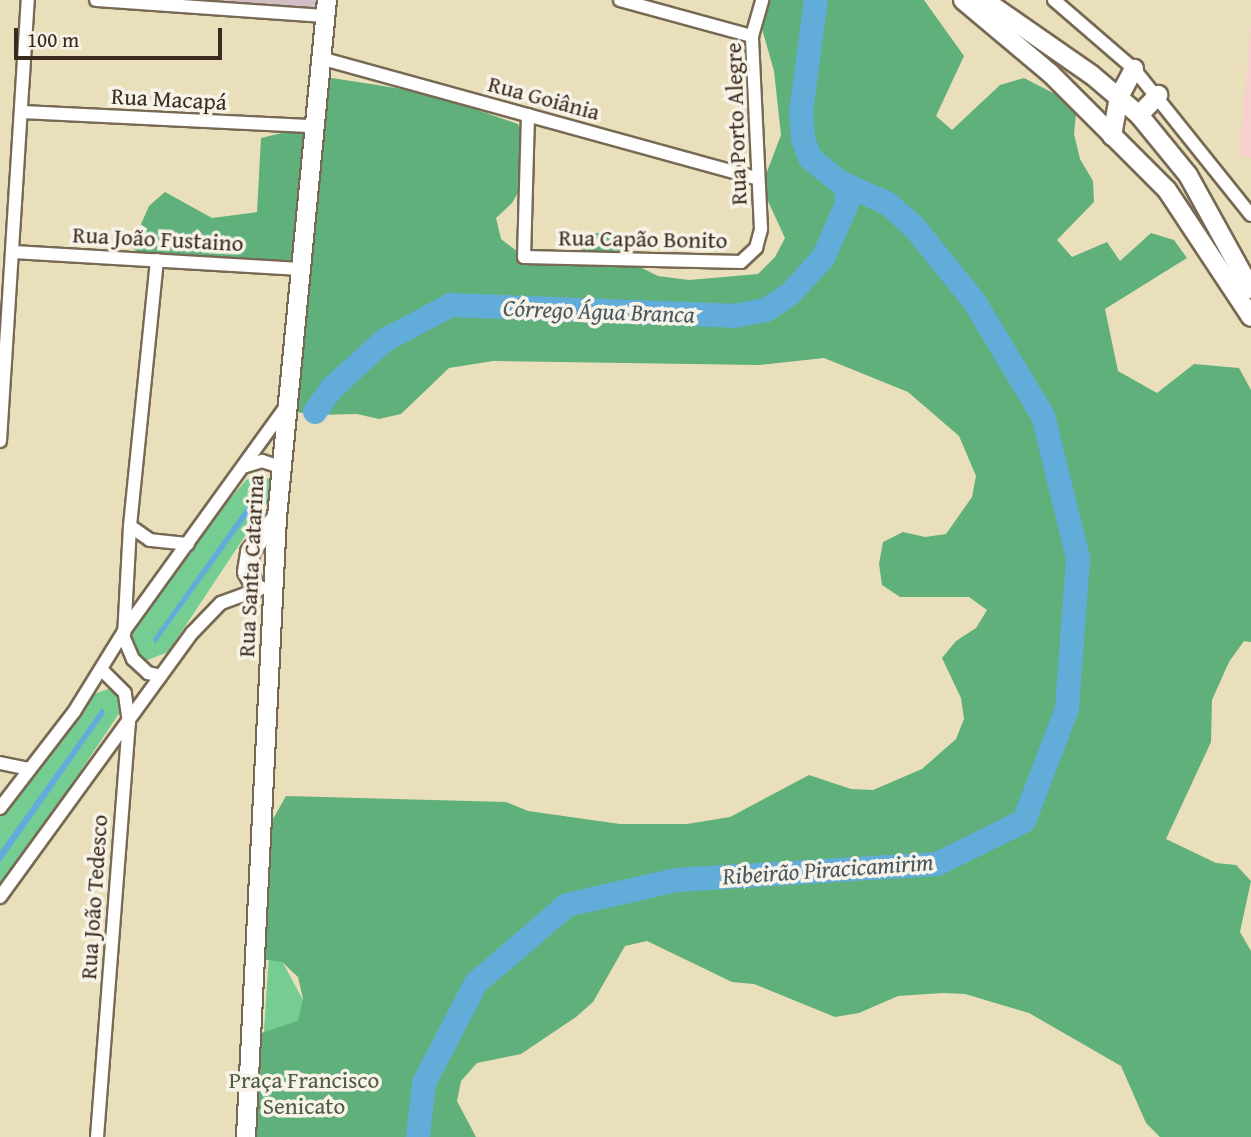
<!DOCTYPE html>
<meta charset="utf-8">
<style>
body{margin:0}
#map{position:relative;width:1251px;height:1137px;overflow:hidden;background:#eadfbb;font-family:"Gentium Book Plus",serif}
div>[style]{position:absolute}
.built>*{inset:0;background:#f7d0cf}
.industrial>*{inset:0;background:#d2bec5}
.green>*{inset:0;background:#76cd92}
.forest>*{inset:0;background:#60b07c}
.water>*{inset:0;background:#62acda}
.river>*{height:24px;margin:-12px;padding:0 12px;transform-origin:12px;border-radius:12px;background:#62acda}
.roads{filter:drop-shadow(2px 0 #786955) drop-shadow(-2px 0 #786955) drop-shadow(0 2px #786955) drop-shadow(0 -2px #786955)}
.street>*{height:12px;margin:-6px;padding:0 6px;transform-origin:6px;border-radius:6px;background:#fff}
.secondary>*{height:18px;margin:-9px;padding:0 9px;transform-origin:9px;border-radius:9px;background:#fff}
span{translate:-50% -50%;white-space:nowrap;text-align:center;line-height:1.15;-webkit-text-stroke:7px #f7f3e8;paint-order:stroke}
.street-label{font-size:23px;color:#3b2a1e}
.park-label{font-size:23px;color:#4d5b41}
.water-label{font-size:24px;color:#495860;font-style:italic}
.scale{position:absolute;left:14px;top:28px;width:208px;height:32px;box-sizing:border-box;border:4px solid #3b2a1e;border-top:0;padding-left:9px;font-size:21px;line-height:24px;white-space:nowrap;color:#3b2a1e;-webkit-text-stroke:5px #f7f3e8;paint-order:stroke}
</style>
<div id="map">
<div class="built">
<i style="clip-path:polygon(1251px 23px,1251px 157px,1239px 156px)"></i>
</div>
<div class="industrial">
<i style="clip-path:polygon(148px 0,331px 0,329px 16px)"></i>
</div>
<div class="green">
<i style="clip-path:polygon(261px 472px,273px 483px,273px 494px,168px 652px,145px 661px,127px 639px,136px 621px,227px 502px,246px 480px)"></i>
<i style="clip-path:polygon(116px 686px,126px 703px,0 892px,0 817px,94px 694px)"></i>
<i style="clip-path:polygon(270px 939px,377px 1137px,257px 1137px)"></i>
</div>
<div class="forest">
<i style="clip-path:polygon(761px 0,924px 0,964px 56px,936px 116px,952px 130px,1000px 85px,1024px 78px,1063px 98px,1076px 114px,1074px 134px,1080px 159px,1093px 181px,1094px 202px,1057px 240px,1072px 257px,1107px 242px,1120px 261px,1151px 233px,1174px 240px,1187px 258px,1105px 309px,1118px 371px,1157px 393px,1194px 364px,1239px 368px,1251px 390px,1251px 642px,1244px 641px,1229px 662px,1212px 700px,1211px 742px,1166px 839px,1216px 863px,1236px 865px,1251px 881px,1240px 932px,1251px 951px,1251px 1137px,1160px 1137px,1146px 1123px,1121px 1066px,1029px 1013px,965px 994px,943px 993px,898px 996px,859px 1013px,835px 1017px,754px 984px,732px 982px,647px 941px,625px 946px,593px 1002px,576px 1017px,521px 1054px,477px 1063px,461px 1081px,457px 1101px,476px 1137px,240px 1137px,255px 1035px,298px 1021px,303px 999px,298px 977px,282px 962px,261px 959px,245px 944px,265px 833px,286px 796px,506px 802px,528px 811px,620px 824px,687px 824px,730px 817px,809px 775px,851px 789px,873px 790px,922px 769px,956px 739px,964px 719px,961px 698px,942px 658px,956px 641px,976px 628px,987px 610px,969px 597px,900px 597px,882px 585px,879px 564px,883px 542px,903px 532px,925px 537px,946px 534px,972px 497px,976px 476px,959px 436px,908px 392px,824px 358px,759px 365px,493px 361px,449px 368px,401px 414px,379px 419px,357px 414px,313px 415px,292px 411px,294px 280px,286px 260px,193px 268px,148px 260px,131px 247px,149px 206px,165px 192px,212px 218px,257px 212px,261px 138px,303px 128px,312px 85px,332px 78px,428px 93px,518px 124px,534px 165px,512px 203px,496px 218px,501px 239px,518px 252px,561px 261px,580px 252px,590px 233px,613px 233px,630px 246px,638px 266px,658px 276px,689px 280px,758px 274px,775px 257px,785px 238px,767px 199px,765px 177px,781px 135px,774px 71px,762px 29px)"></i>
</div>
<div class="water">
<i style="clip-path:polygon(255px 495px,259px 500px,155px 644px,153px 639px)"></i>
<i style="clip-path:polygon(102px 708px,105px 713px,0 863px,0 851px)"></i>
</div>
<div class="river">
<i style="left:315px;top:412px;width:29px;rotate:-55deg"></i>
<i style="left:332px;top:388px;width:72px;rotate:-42.2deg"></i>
<i style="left:385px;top:340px;width:75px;rotate:-27.9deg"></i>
<i style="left:451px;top:305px;width:283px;rotate:2.2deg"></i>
<i style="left:734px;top:316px;width:33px;rotate:-11deg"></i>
<i style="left:766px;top:310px;width:30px;rotate:-34deg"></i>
<i style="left:791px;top:293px;width:47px;rotate:-47.6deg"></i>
<i style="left:823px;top:258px;width:57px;rotate:-66.1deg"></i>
<i style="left:846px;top:206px;width:21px;rotate:-85deg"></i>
<i style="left:418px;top:1137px;width:54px;rotate:-83.7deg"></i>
<i style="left:424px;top:1083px;width:113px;rotate:-62.5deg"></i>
<i style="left:476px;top:983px;width:120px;rotate:-40.6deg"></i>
<i style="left:567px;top:905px;width:112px;rotate:-12.9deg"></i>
<i style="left:676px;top:880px;width:261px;rotate:-3.5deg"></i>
<i style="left:937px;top:864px;width:97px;rotate:-26.3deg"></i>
<i style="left:1024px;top:821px;width:120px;rotate:-69deg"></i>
<i style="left:1067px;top:709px;width:151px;rotate:-85.8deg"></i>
<i style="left:1078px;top:558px;width:146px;rotate:-103.8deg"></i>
<i style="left:1043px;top:416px;width:134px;rotate:-121deg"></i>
<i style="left:974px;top:301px;width:95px;rotate:-129deg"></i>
<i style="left:914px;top:227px;width:36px;rotate:-138deg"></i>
<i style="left:887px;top:203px;width:50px;rotate:-156.5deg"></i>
<i style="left:841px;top:183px;width:40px;rotate:-141deg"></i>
<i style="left:810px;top:158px;width:20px;rotate:-110deg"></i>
<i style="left:803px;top:139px;width:27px;rotate:-94deg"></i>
<i style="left:801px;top:112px;width:113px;rotate:-82.4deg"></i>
</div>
<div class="roads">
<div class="street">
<i style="left:96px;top:0;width:230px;rotate:4deg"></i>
<i style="left:620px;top:0;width:137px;rotate:15.3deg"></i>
<i style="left:1054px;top:0;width:106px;rotate:40.8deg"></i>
<i style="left:1134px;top:69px;width:187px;rotate:51.3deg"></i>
<i style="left:320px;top:58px;width:453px;rotate:15.4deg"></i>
<i style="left:23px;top:112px;width:290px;rotate:2.8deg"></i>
<i style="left:528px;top:115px;width:142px;rotate:91.6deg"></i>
<i style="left:524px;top:257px;width:217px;rotate:1.3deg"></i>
<i style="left:741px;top:262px;width:21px;rotate:-43deg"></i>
<i style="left:756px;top:248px;width:20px;rotate:-75deg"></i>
<i style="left:761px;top:229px;width:193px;rotate:-92.7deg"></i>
<i style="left:752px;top:36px;width:37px;rotate:-74deg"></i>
<i style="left:15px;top:252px;width:284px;rotate:3.4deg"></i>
<i style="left:157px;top:260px;width:267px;rotate:95.8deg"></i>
<i style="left:130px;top:526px;width:112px;rotate:93.1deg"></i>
<i style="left:124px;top:638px;width:23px;rotate:67deg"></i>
<i style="left:133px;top:659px;width:21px;rotate:43deg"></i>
<i style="left:148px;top:673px;width:13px;rotate:13deg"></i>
<i style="left:0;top:441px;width:442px;rotate:-86.4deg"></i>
<i style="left:246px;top:466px;width:17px;rotate:-17deg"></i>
<i style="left:262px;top:461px;width:20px;rotate:18deg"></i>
<i style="left:130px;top:526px;width:24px;rotate:35deg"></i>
<i style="left:150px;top:540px;width:38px;rotate:6deg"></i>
<i style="left:0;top:763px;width:30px;rotate:12deg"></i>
<i style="left:0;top:808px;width:121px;rotate:-52.4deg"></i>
<i style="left:74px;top:712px;width:95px;rotate:-58.3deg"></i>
<i style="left:124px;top:631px;width:277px;rotate:-54.2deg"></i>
<i style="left:0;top:897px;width:326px;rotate:-54deg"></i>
<i style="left:192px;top:633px;width:42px;rotate:-46deg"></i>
<i style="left:221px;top:603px;width:44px;rotate:-20.1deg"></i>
<i style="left:97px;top:1137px;width:415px;rotate:-85.6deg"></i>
<i style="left:129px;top:723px;width:30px;rotate:-98deg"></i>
<i style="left:125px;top:693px;width:33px;rotate:-135deg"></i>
</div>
<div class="secondary">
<i style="left:963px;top:0;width:114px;rotate:40deg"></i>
<i style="left:1050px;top:73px;width:165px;rotate:45deg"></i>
<i style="left:1167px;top:190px;width:152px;rotate:56.5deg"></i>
<i style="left:984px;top:0;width:131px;rotate:34.8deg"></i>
<i style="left:1092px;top:75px;width:62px;rotate:40.4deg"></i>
<i style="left:1139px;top:115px;width:77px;rotate:50.8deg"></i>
<i style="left:1188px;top:175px;width:130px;rotate:61.1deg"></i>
<i style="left:1139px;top:115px;width:28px;rotate:-46deg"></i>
<i style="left:1112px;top:136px;width:40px;rotate:-80deg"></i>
<i style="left:1119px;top:97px;width:32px;rotate:-62deg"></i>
<i style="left:256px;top:588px;width:18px;rotate:-119deg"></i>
<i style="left:247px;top:572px;width:20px;rotate:-81deg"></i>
<i style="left:250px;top:552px;width:44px;rotate:-52.4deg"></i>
<i style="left:246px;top:1137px;width:621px;rotate:-87.14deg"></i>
<i style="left:277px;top:517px;width:519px;rotate:-84.48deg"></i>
</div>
</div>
<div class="street-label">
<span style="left:544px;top:98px;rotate:15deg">Rua Goiânia</span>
<span style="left:169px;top:99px;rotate:3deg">Rua Macapá</span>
<span style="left:736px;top:124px;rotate:-92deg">Rua Porto Alegre</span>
<span style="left:158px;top:239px;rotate:3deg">Rua João Fustaino</span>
<span style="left:643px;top:239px;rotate:1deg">Rua Capão Bonito</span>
<span style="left:251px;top:566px;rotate:-87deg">Rua Santa Catarina</span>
<span style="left:94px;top:897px;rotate:-86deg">Rua João Tedesco</span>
</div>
<div class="park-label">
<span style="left:304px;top:1093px">Praça Francisco<br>Senicato</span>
</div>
<div class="water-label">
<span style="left:599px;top:311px;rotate:2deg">Córrego Água Branca</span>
<span style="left:828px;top:869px;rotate:-4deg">Ribeirão Piracicamirim</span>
</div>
<div class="scale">100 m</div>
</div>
